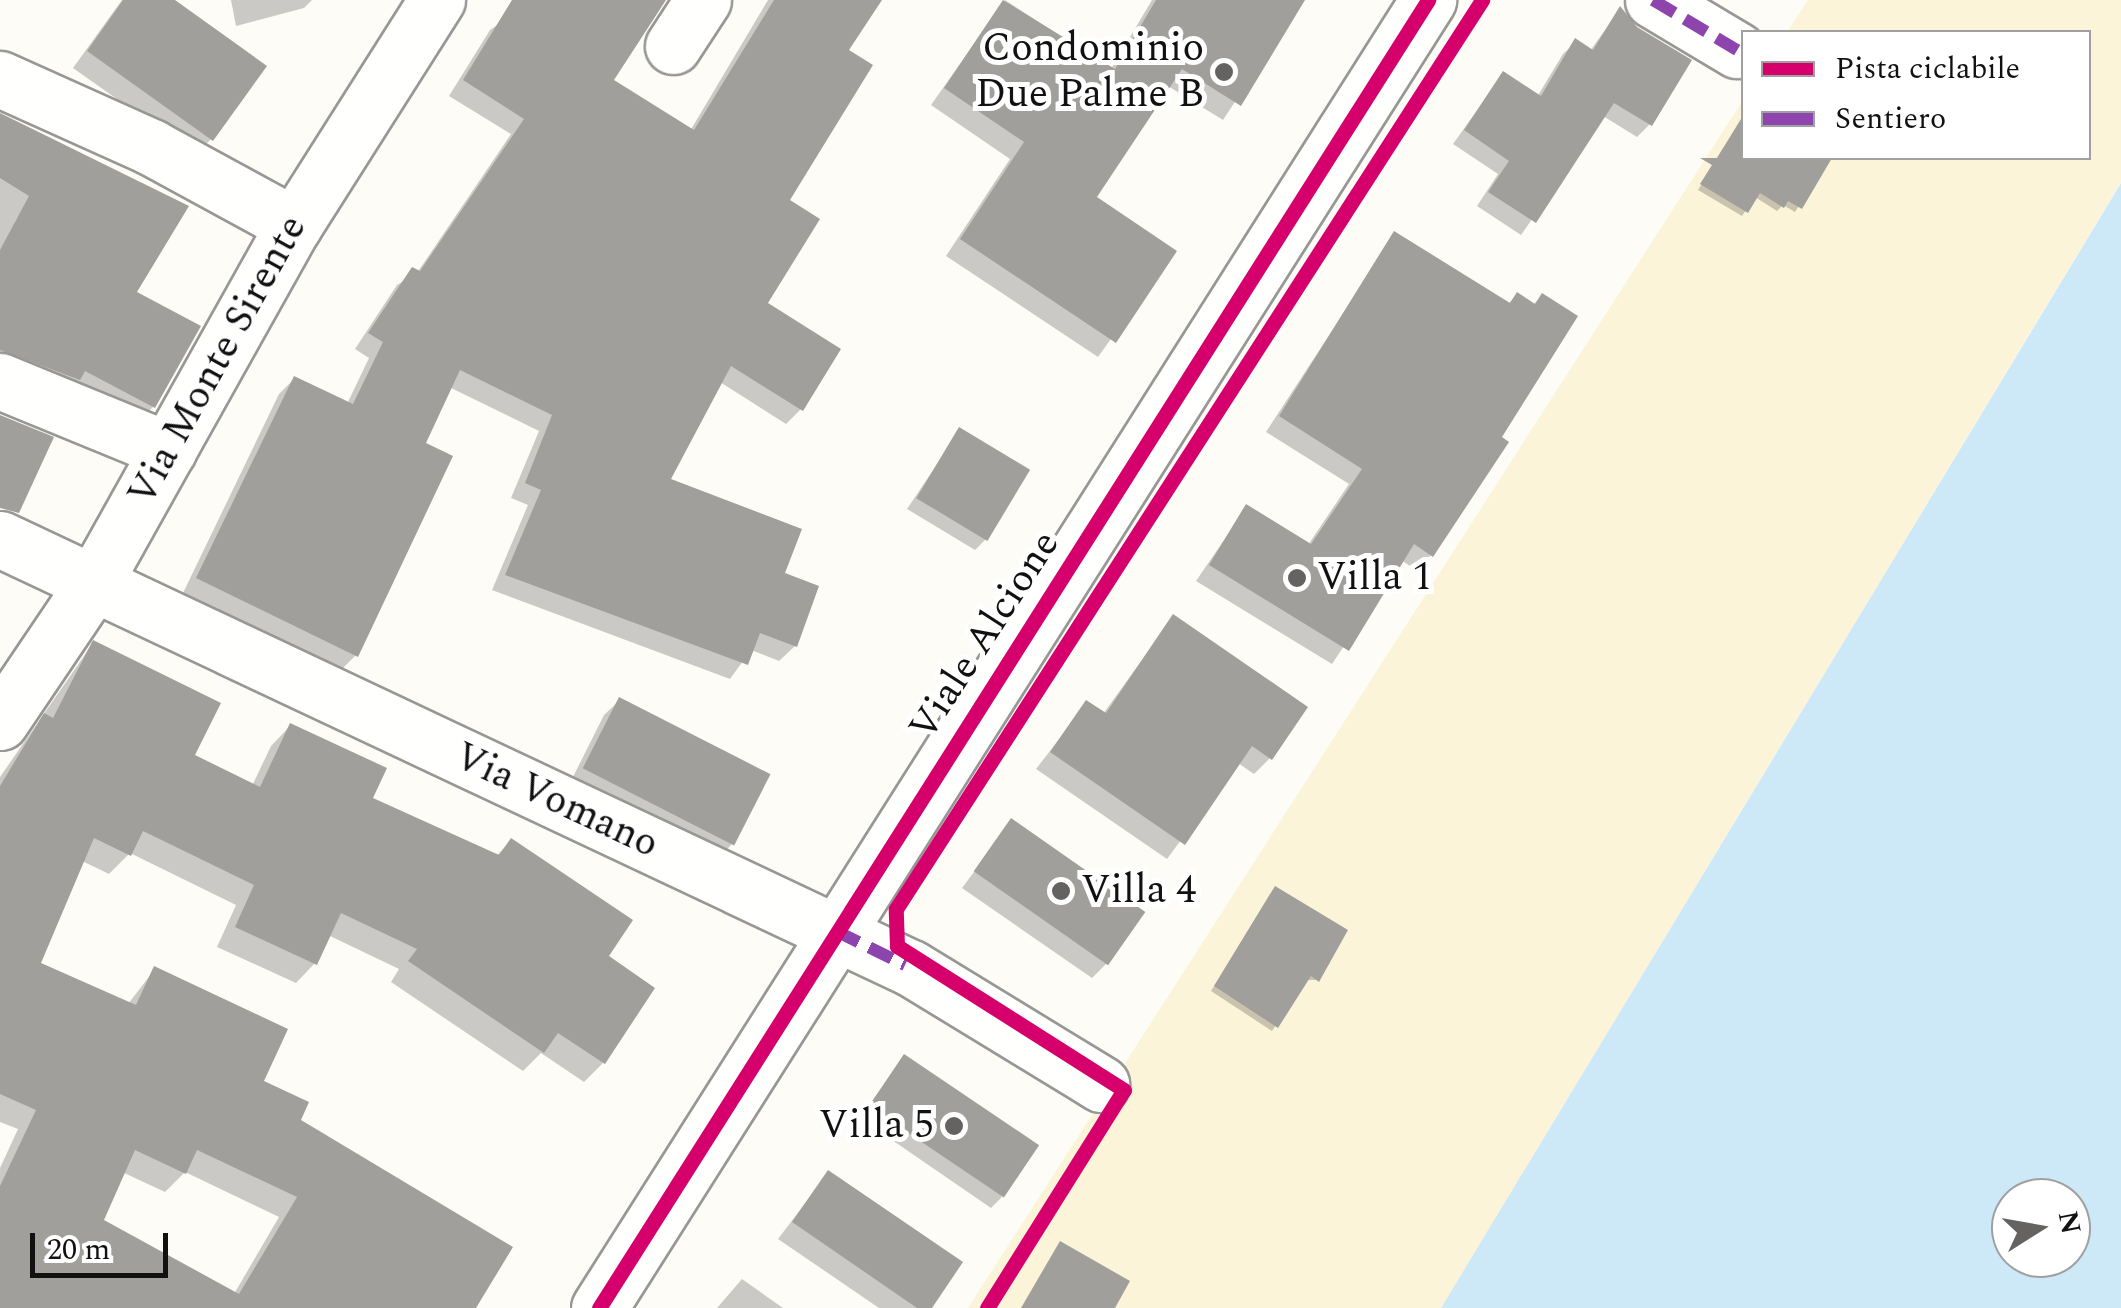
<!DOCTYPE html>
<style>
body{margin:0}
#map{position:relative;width:2121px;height:1308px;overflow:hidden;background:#fdfcf7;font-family:Spectral,serif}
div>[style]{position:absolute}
.sand>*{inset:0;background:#fcf4d9}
.water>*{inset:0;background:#cde8f7}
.shadow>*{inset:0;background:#0003}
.building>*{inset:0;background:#a19f9c;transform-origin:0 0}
.roads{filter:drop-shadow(2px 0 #979795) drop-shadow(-2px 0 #979795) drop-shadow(0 2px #979795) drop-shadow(0 -2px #979795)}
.minor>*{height:55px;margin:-27.5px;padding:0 27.5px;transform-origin:27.5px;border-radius:27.5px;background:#fffffe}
.quiet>*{height:12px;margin-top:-6px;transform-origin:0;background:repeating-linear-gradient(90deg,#8e44ad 0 25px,transparent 0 37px)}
.cycleway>*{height:15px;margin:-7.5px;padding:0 7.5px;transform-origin:7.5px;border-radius:7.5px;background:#d6006c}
.dots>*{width:28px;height:28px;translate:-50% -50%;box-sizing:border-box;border:5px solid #fff;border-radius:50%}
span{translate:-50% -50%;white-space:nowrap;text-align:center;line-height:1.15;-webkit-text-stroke:10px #fff;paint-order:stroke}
.poi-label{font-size:40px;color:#111}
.right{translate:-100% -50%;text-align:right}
.left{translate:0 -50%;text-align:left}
.street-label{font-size:40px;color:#111}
.legend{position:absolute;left:1741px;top:30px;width:350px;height:130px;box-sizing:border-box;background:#fff;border:2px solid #a0a0a0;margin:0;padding:12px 18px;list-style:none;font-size:30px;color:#111}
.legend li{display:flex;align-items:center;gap:20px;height:50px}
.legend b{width:50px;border:2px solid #a0a0a0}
.north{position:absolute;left:1991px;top:1178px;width:100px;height:100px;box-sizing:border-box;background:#fff;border:2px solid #a0a0a0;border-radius:50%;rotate:79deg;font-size:28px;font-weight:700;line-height:40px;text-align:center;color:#111}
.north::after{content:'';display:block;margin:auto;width:35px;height:45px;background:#646362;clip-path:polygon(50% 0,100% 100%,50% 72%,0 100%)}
.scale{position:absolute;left:30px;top:1233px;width:138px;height:45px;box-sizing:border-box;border:5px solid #111;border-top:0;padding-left:12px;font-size:30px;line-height:35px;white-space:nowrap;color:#111;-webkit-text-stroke:8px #fff;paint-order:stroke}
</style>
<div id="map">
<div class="sand">
<i style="clip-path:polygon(1808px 0,2121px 0,2121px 182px,1441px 1308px,968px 1308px,1743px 100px,1744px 158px,2088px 158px,2088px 32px,1787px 32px)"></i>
</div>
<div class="water">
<i style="clip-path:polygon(evenodd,2121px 183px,2121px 1308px,1441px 1308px,2121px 183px,2011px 1198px,2071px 1198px,2071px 1258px,2011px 1258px,2011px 1198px)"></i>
</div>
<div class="shadow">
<i style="clip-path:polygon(122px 0,171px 0,211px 139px,196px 155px,73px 68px)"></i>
<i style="clip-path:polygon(231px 0,312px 0,304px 8px,236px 26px)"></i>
<i style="clip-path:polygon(533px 0,663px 0,610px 81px,690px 131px,768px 0,879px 0,846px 51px,786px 201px,764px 304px,801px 409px,786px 424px,720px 382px,668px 480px,782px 574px,795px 646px,779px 661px,751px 650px,730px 679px,492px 590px,528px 505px,511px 498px,539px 431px,449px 387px,422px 444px,356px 655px,341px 670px,183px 593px,279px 394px,294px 379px,347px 404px,369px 358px,355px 349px,397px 285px,417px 273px,511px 134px,449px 96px,490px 30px)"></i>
<i style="clip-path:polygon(1005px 0,1111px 69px,1152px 0,1302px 0,1223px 120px,1168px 86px,1094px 198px,1174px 251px,1098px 357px,946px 256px,1010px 159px,931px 105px)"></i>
<i style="clip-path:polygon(1620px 9px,1650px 124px,1637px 137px,1603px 116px,1521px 235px,1477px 206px,1498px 174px,1453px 144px,1503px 74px,1537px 97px,1563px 54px,1576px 42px,1590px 51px)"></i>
<i style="clip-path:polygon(0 117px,133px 293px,153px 407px,137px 423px,0 370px)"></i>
<i style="clip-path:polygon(1723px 148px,1744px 158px,1829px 158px,1795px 212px,1783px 205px,1777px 211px,1755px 197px,1742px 216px,1698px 190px)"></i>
<i style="clip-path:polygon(1395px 234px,1508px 304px,1517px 295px,1533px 305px,1542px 296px,1431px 555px,1416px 570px,1401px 560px,1332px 664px,1196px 581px,1246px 508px,1308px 545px,1349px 484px,1266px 432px)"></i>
<i style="clip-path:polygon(960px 430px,985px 540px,975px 550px,907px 509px)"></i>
<i style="clip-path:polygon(1173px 617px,1270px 758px,1254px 774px,1238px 763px,1167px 859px,1036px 769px,1087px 703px,1103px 714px)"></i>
<i style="clip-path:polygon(evenodd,93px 643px,192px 756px,252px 786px,271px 746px,290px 726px,369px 799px,496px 856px,511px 841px,606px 957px,603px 1063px,584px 1082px,541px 1053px,523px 1071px,391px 982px,399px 969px,328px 935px,315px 963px,296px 983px,217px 947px,236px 905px,130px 853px,109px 874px,82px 861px,38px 965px,128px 1004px,155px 969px,473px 1308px,0 1308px,0 1168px,18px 1129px,0 1122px,0 777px,93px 643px,122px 1172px,165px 1192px,185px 1172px,279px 1217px,234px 1294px,100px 1221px,122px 1172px)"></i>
<i style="clip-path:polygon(620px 700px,767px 776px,731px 845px,716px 861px,569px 785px,604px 715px)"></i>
<i style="clip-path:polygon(1012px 821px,1108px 962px,1092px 978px,962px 888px)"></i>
<i style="clip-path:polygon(1270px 894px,1317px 980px,1305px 980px,1272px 1031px,1211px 991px)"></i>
<i style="clip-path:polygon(904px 1057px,1002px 1197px,991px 1208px,860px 1118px)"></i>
<i style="clip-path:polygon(828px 1173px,929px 1308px,879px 1308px,778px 1239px)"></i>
<i style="clip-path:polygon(742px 1279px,783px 1308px,717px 1308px)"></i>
</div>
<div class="building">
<i style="clip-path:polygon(123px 0,175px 0,267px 66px,213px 141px,87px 51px)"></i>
<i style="clip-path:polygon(512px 0,666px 0,614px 80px,694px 130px,774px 0,882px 0,849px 50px,873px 65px,790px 200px,820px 219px,768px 303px,841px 349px,803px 411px,731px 366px,671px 479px,802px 529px,785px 573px,819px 586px,797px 647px,760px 633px,748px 665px,505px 575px,541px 490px,525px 483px,552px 415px,460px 370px,426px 443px,453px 456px,358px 657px,196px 578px,294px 376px,353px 404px,383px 342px,368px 333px,412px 267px,420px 271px,524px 119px,463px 80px)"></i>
<i style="clip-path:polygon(1003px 0,1115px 69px,1156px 0,1305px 0,1241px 106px,1182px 69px,1097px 197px,1177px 251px,1116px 343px,960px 239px,1024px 142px,944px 88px)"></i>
<i style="clip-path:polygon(1620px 6px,1637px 27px,1692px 60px,1652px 126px,1614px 103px,1536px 223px,1488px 192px,1509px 161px,1464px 130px,1503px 71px,1541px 96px,1575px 38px,1593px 50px)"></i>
<i style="clip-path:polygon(0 113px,189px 206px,137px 292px,201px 326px,155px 408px,85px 371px,80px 380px,0 350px,0 250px,29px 196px,0 178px)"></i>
<i style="clip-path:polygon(1744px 114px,1744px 158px,1832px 158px,1802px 209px,1788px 201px,1784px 208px,1760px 193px,1748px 213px,1700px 184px,1712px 165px,1700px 158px,1717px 158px)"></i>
<i style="clip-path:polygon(1394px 231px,1510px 303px,1517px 292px,1535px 304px,1542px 293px,1578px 316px,1502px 437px,1509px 442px,1433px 557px,1414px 544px,1349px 651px,1209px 565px,1246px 504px,1311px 544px,1362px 469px,1279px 416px)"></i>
<i style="clip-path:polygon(0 415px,54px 437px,19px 513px,0 508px)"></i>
<i style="left:959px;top:427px;width:83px;height:83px;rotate:31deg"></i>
<i style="clip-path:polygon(1173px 614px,1308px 707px,1272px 760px,1252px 746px,1185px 845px,1050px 752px,1086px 700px,1106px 713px)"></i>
<i style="clip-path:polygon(evenodd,93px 640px,221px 703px,195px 755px,260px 787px,290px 723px,387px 768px,373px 798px,499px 855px,511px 838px,633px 920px,609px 956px,655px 988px,605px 1064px,558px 1033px,544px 1053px,408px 961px,417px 949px,341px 913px,317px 965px,235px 927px,254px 885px,143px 831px,131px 856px,94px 838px,41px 963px,136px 1005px,154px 966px,288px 1029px,264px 1081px,309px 1102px,301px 1120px,513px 1247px,476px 1308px,0 1308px,0 1186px,36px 1110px,0 1094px,0 786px,44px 713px,53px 718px,93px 640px,135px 1150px,186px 1174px,197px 1150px,297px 1197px,239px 1294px,104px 1220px,135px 1150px)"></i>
<i style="left:619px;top:697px;width:170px;height:80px;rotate:27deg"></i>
<i style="left:1011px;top:818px;width:164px;height:65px;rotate:35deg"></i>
<i style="clip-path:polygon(1275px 886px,1348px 930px,1319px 982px,1311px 976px,1278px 1028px,1214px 986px)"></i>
<i style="left:904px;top:1054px;width:163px;height:63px;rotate:34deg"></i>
<i style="clip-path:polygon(828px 1170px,963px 1262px,932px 1308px,917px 1308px,792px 1222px)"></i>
<i style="clip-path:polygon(1060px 1241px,1130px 1281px,1115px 1308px,1021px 1308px)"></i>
</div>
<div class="roads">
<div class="minor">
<i style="left:1653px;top:0;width:98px;rotate:30.8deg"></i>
<i style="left:673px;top:46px;width:55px;rotate:-56.9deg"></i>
<i style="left:0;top:79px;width:166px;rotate:24.2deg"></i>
<i style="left:151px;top:147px;width:163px;rotate:28.6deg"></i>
<i style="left:0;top:381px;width:182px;rotate:22.3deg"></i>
<i style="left:0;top:539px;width:1007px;rotate:25.22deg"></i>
<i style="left:911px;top:968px;width:223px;rotate:31.4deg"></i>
<i style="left:0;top:722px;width:166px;rotate:-56deg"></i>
<i style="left:93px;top:584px;width:411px;rotate:-60.8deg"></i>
<i style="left:294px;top:225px;width:267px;rotate:-57.6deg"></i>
<i style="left:599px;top:1308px;width:1549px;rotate:-57.63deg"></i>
</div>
</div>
<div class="quiet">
<i style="left:1653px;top:0;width:98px;rotate:30.8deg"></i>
<i style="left:836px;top:931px;width:77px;rotate:26.2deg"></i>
</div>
<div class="cycleway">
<i style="left:599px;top:1308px;width:1549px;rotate:-57.63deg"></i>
<i style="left:987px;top:1308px;width:257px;rotate:-57.9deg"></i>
<i style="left:1124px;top:1090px;width:269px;rotate:-147.6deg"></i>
<i style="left:897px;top:946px;width:37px;rotate:-92deg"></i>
<i style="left:896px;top:909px;width:1082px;rotate:-57.19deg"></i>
</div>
<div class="dots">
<i style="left:1224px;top:72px;background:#646362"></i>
<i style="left:1297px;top:578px;background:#646362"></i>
<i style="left:1061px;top:891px;background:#646362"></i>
<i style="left:954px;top:1126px;background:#646362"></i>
</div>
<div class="poi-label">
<span class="right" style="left:1204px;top:72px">Condominio<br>Due Palme B</span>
<span class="left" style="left:1317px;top:578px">Villa 1</span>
<span class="left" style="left:1081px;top:891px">Villa 4</span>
<span class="right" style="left:934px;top:1126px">Villa 5</span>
</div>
<div class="street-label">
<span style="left:218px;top:361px;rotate:-61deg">Via Monte Sirente</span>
<span style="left:985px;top:636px;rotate:-57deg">Viale Alcione</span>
<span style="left:556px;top:801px;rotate:25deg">Via Vomano</span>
</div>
<ul class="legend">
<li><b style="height:12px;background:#d6006c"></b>Pista ciclabile</li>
<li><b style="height:12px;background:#8e44ad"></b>Sentiero</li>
</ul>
<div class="north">N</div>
<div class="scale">20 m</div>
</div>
